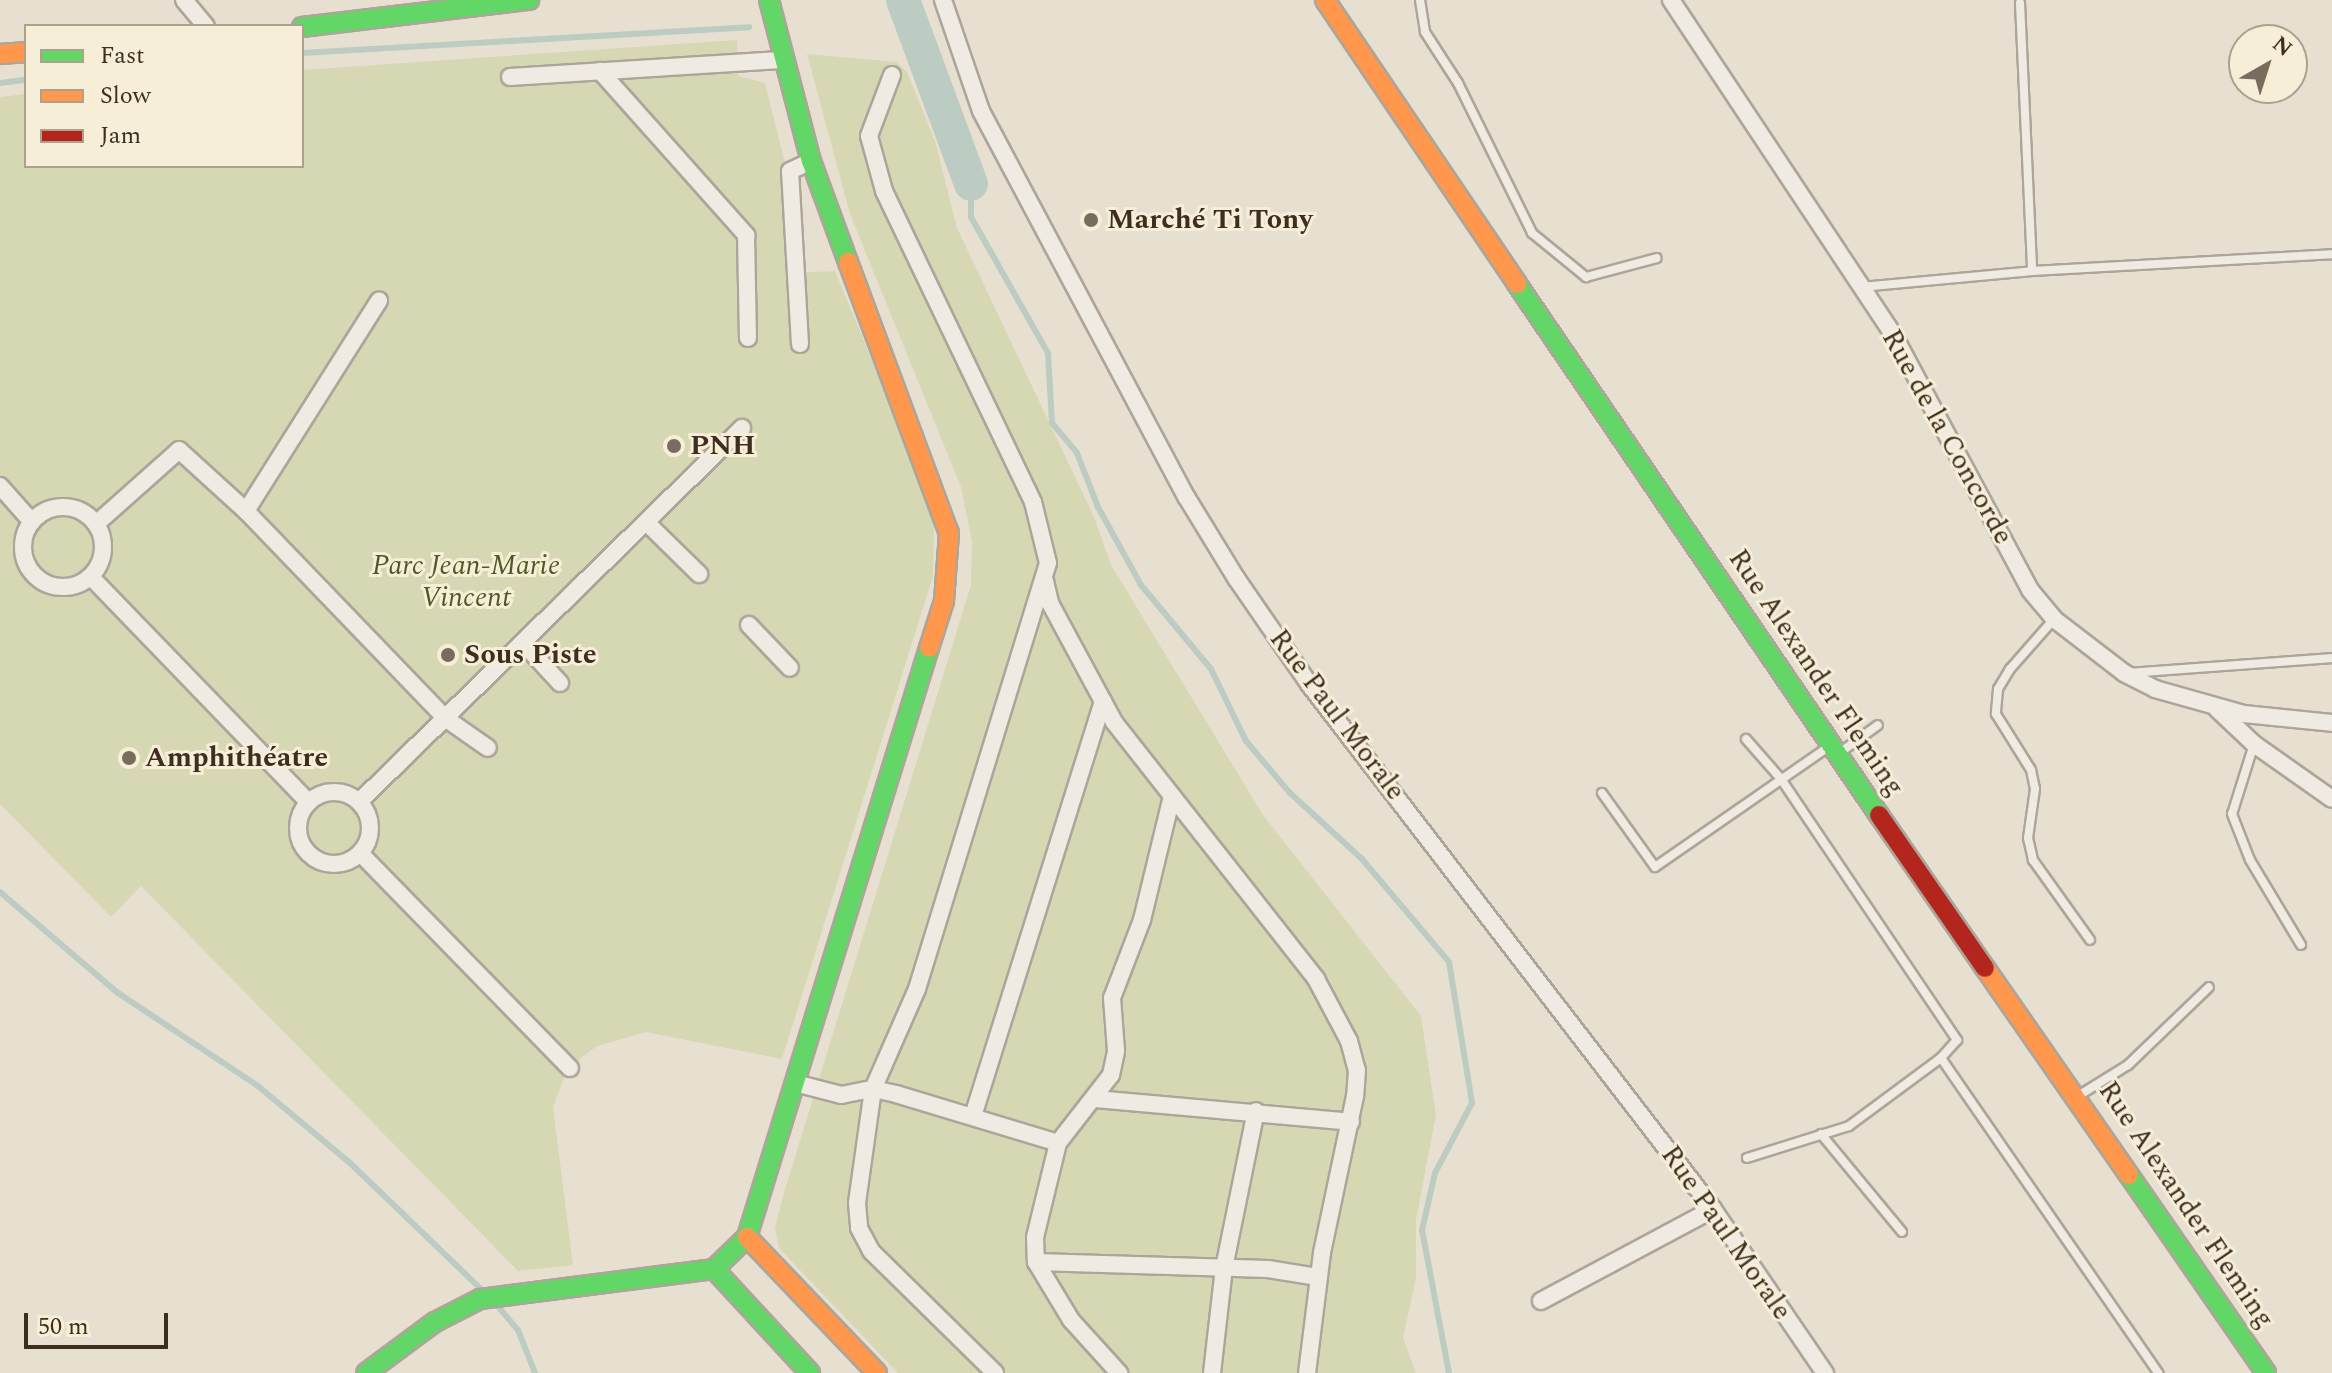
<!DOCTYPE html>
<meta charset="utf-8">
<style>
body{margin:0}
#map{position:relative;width:2332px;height:1373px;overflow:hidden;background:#e7e0d1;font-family:Spectral,serif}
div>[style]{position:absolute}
.green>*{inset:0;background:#d6d7b3}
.stream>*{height:6px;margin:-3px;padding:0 3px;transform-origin:3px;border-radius:3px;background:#bcccc2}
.river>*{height:34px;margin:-17px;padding:0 17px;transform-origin:17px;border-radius:17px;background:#bcccc2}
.roads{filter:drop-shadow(2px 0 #ada599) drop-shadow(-2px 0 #ada599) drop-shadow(0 2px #ada599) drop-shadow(0 -2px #ada599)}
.lane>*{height:8px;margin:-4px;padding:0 4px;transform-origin:4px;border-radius:4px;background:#efebe3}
.street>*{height:16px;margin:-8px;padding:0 8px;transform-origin:8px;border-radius:8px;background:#efebe3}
.street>.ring{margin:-8px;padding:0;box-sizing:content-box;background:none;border:16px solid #efebe3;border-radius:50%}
.fast>*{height:18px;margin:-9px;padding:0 9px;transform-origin:9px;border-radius:9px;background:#63d668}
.slow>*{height:18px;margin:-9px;padding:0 9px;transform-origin:9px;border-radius:9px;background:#ff974d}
.jam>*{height:18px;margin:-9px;padding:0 9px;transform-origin:9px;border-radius:9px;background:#b3261e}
.dots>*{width:22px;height:22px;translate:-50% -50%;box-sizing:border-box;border:4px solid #f7eed8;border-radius:50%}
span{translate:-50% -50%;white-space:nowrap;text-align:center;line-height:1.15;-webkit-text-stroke:6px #f7eed8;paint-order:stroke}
.poi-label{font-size:28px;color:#3d2e20;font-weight:700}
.left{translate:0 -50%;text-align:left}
.street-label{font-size:28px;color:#3d2e20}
.park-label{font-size:28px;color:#4d5a26;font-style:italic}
.legend{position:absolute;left:24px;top:24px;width:280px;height:144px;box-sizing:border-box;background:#f7eed8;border:2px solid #ada18e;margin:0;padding:10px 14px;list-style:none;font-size:24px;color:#3d2e20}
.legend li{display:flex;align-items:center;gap:16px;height:40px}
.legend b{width:40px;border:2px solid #ada18e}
.north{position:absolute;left:2228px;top:24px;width:80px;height:80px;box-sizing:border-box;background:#f7eed8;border:2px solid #ada18e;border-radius:50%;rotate:39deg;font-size:22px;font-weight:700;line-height:32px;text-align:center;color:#3d2e20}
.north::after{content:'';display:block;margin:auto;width:28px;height:36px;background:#786c5e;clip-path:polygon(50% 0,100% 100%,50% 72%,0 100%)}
.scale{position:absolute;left:24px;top:1313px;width:144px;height:36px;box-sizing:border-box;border:4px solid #3d2e20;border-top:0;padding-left:10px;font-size:24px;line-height:28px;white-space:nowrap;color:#3d2e20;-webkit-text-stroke:6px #f7eed8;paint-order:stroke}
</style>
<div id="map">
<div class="green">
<i style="clip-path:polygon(737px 40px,738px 76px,765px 83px,786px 167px,788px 273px,835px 271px,928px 495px,934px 521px,933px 576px,782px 1059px,646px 1032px,597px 1046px,582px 1057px,565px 1075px,553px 1107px,573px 1265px,518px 1271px,141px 886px,111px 917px,0 804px,0 97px,26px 94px,26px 166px,302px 166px,302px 70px)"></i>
<i style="clip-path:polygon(807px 54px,896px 62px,907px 72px,935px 141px,957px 228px,1094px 517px,1111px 565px,1263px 815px,1421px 1016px,1436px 1115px,1416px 1220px,1416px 1278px,1403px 1338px,1416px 1373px,898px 1373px,779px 1248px,775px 1228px,783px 1196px,971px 585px,972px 542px,961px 487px,850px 214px)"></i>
</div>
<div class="stream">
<i style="left:302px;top:53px;width:448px;rotate:-3.3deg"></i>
<i style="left:0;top:83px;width:26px;rotate:-7deg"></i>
<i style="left:971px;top:184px;width:33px;rotate:90deg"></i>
<i style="left:971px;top:217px;width:156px;rotate:60.5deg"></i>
<i style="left:1048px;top:353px;width:70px;rotate:86.7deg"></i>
<i style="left:1052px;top:423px;width:39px;rotate:50deg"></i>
<i style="left:1077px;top:453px;width:58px;rotate:68.7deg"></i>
<i style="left:1098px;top:507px;width:89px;rotate:61.1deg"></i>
<i style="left:1141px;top:585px;width:109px;rotate:50.2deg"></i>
<i style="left:1211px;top:669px;width:80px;rotate:64.1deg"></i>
<i style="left:1246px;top:741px;width:68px;rotate:49.8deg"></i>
<i style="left:1290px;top:793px;width:98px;rotate:42.5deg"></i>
<i style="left:1362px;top:859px;width:135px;rotate:49.8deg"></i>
<i style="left:1449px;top:962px;width:143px;rotate:80.7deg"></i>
<i style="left:1472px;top:1103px;width:79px;rotate:117.9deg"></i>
<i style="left:1435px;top:1173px;width:58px;rotate:102.8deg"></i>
<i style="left:1422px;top:1230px;width:146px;rotate:79.3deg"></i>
<i style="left:0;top:892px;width:155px;rotate:40.6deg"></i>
<i style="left:118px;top:993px;width:168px;rotate:33.6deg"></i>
<i style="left:258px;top:1086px;width:119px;rotate:39.9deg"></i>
<i style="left:349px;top:1162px;width:189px;rotate:43.9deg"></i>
<i style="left:496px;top:1304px;width:34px;rotate:50deg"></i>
<i style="left:518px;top:1330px;width:46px;rotate:68.4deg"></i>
</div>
<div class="river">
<i style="left:903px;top:0;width:196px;rotate:69.7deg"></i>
</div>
<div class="roads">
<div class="lane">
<i style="left:1420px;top:0;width:32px;rotate:81deg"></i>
<i style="left:1425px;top:32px;width:61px;rotate:57.1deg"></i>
<i style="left:1458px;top:83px;width:167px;rotate:63.7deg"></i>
<i style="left:1532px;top:233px;width:70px;rotate:39.2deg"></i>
<i style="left:1586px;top:277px;width:73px;rotate:-15deg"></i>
<i style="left:2020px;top:3px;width:268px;rotate:87.4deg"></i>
<i style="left:1861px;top:287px;width:172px;rotate:-5.3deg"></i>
<i style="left:2032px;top:271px;width:300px;rotate:-3.2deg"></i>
<i style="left:2054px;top:619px;width:67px;rotate:131.3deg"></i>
<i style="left:2010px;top:669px;width:23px;rotate:121deg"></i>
<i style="left:1998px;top:689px;width:25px;rotate:95deg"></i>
<i style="left:1996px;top:714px;width:66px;rotate:58deg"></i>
<i style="left:2031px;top:770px;width:19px;rotate:78deg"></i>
<i style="left:2035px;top:789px;width:49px;rotate:98.1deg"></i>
<i style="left:2028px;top:838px;width:23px;rotate:77deg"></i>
<i style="left:2033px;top:860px;width:98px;rotate:54.5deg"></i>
<i style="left:2129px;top:673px;width:204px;rotate:-4.2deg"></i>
<i style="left:1746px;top:739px;width:53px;rotate:48.8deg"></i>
<i style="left:1781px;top:779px;width:315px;rotate:56deg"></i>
<i style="left:1957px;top:1040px;width:24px;rotate:132deg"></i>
<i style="left:1941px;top:1058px;width:383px;rotate:55.4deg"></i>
<i style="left:2254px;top:744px;width:73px;rotate:107.4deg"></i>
<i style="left:2232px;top:814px;width:49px;rotate:68.6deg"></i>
<i style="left:2250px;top:860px;width:99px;rotate:59deg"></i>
<i style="left:1838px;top:754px;width:49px;rotate:-35.9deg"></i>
<i style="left:1602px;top:793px;width:91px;rotate:54.4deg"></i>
<i style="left:1655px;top:867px;width:213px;rotate:-34.7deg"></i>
<i style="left:2078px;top:1096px;width:59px;rotate:-31.8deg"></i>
<i style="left:2128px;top:1065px;width:112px;rotate:-43.9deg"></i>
<i style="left:1821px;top:1134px;width:127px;rotate:50.4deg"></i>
<i style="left:1747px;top:1158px;width:107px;rotate:-17.4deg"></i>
<i style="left:1849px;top:1126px;width:114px;rotate:-36.5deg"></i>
</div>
<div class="street">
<i style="left:184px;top:0;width:34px;rotate:50deg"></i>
<i style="left:943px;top:0;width:117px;rotate:71.1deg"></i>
<i style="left:981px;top:111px;width:438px;rotate:62deg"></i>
<i style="left:1187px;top:498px;width:94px;rotate:58.5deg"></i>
<i style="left:1236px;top:578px;width:129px;rotate:55.4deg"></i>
<i style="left:1309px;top:684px;width:662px;rotate:52.42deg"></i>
<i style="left:1713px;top:1209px;width:199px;rotate:55.7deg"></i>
<i style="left:1671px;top:0;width:403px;rotate:56.4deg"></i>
<i style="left:1894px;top:336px;width:288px;rotate:61.8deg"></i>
<i style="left:2030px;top:590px;width:38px;rotate:50deg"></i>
<i style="left:2054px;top:619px;width:88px;rotate:37.6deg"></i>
<i style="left:2124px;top:673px;width:35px;rotate:27deg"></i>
<i style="left:2155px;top:689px;width:92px;rotate:15.7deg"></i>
<i style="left:2244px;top:714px;width:88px;rotate:5.8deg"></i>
<i style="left:600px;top:71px;width:220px;rotate:48.3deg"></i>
<i style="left:746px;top:235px;width:103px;rotate:88.9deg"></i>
<i style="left:892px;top:75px;width:65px;rotate:110.7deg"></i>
<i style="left:869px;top:136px;width:57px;rotate:74.7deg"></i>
<i style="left:884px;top:191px;width:345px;rotate:64.4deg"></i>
<i style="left:1033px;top:502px;width:63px;rotate:76.2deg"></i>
<i style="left:1048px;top:563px;width:446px;rotate:107.1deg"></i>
<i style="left:917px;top:989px;width:109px;rotate:113.7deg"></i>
<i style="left:873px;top:1089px;width:115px;rotate:98deg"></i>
<i style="left:857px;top:1203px;width:25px;rotate:85deg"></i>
<i style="left:859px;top:1228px;width:26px;rotate:62deg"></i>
<i style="left:871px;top:1251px;width:174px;rotate:44.5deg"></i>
<i style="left:510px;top:77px;width:271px;rotate:-3.6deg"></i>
<i style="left:800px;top:344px;width:173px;rotate:-93.3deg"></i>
<i style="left:790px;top:171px;width:23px;rotate:-25deg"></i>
<i style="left:0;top:486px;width:48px;rotate:48.4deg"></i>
<i class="ring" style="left:23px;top:507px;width:64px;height:64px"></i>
<i style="left:246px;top:511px;width:249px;rotate:-57.7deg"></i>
<i style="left:647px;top:523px;width:73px;rotate:44.4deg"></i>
<i style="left:96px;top:524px;width:111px;rotate:-41.7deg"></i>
<i style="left:179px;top:450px;width:91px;rotate:42.3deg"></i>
<i style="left:246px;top:511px;width:287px;rotate:46.1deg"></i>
<i style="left:445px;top:718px;width:52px;rotate:34.9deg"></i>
<i style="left:91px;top:577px;width:313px;rotate:46deg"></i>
<i style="left:1045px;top:581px;width:23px;rotate:77deg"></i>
<i style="left:1050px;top:603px;width:135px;rotate:61.7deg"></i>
<i style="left:1114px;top:722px;width:327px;rotate:51.8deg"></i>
<i style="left:1316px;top:979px;width:70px;rotate:62deg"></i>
<i style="left:1349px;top:1041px;width:30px;rotate:75deg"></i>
<i style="left:1357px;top:1070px;width:26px;rotate:94deg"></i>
<i style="left:1355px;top:1096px;width:160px;rotate:101.9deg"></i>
<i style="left:1322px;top:1253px;width:121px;rotate:97.1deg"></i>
<i style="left:749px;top:625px;width:59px;rotate:46.4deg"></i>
<i style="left:524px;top:644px;width:53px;rotate:47.3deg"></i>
<i style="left:2217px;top:709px;width:51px;rotate:43.4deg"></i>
<i style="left:2254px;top:744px;width:95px;rotate:35.2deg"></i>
<i class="ring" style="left:298px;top:792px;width:56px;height:56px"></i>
<i style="left:360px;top:801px;width:534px;rotate:-44.32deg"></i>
<i style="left:361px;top:854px;width:299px;rotate:45.7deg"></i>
<i style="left:795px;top:1083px;width:48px;rotate:14.6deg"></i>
<i style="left:841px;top:1095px;width:33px;rotate:-11deg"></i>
<i style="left:873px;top:1089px;width:24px;rotate:12deg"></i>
<i style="left:896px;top:1094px;width:169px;rotate:16.8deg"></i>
<i style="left:1058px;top:1143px;width:97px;rotate:103.7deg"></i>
<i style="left:1035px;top:1237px;width:25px;rotate:88deg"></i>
<i style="left:1036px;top:1262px;width:68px;rotate:58.9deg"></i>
<i style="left:1071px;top:1320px;width:72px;rotate:47.8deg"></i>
<i style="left:1095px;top:1099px;width:257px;rotate:5.1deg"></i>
<i style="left:973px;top:1116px;width:435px;rotate:-72.6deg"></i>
<i style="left:1058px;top:1143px;width:86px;rotate:-52.1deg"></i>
<i style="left:1111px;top:1075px;width:25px;rotate:-78deg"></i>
<i style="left:1116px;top:1051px;width:53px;rotate:-94.3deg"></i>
<i style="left:1112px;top:998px;width:84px;rotate:-69deg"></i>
<i style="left:1142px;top:920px;width:128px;rotate:-76.4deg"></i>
<i style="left:1036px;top:1262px;width:232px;rotate:1.7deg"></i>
<i style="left:1268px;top:1269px;width:51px;rotate:9.1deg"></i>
<i style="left:1541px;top:1301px;width:195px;rotate:-28.1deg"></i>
<i style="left:1212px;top:1373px;width:106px;rotate:-83.5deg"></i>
<i style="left:1224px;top:1268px;width:160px;rotate:-78.5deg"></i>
</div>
<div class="fast">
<i style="left:769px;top:0;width:166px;rotate:75.4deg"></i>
<i style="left:811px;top:161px;width:108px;rotate:69.9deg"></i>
<i style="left:302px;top:27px;width:229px;rotate:-6.8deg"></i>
<i style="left:1517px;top:284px;width:643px;rotate:55.72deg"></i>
<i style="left:2129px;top:1175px;width:241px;rotate:55.3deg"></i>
<i style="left:714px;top:1269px;width:142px;rotate:47.3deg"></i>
<i style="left:366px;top:1373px;width:86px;rotate:-36.5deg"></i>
<i style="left:435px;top:1322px;width:51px;rotate:-27.1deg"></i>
<i style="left:480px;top:1299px;width:236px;rotate:-7.3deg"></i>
<i style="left:714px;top:1269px;width:46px;rotate:-44.1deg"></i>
<i style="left:747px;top:1237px;width:616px;rotate:-72.83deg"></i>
</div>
<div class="slow">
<i style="left:1325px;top:0;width:343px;rotate:55.9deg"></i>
<i style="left:0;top:54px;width:26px;rotate:-4deg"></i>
<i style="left:848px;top:262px;width:289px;rotate:69.6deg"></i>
<i style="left:949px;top:533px;width:68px;rotate:94.2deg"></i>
<i style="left:944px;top:601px;width:49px;rotate:107.7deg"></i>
<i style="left:1985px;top:968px;width:252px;rotate:55.2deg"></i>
<i style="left:747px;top:1237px;width:188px;rotate:46.3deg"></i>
</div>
<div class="jam">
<i style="left:1879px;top:815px;width:186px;rotate:55.3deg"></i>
</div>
</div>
<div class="dots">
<i style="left:1091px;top:220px;background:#786c5e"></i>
<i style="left:674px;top:446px;background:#786c5e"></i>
<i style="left:448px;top:655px;background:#786c5e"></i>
<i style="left:129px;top:758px;background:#786c5e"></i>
</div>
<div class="poi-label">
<span class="left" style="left:1107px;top:220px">Marché Ti Tony</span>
<span class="left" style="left:690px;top:446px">PNH</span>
<span class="left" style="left:464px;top:655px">Sous Piste</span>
<span class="left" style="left:145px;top:758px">Amphithéatre</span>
</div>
<div class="street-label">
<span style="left:1947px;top:437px;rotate:61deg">Rue de la Concorde</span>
<span style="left:1816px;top:673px;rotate:56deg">Rue Alexander Fleming</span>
<span style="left:1337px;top:715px;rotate:53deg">Rue Paul Morale</span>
<span style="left:2186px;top:1205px;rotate:56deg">Rue Alexander Fleming</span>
<span style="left:1726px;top:1233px;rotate:55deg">Rue Paul Morale</span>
</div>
<div class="park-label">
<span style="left:466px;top:582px">Parc Jean-Marie<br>Vincent</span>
</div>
<ul class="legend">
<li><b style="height:10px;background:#63d668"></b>Fast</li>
<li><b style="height:10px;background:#ff974d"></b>Slow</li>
<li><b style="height:10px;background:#b3261e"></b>Jam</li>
</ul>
<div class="north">N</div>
<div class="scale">50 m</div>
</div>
